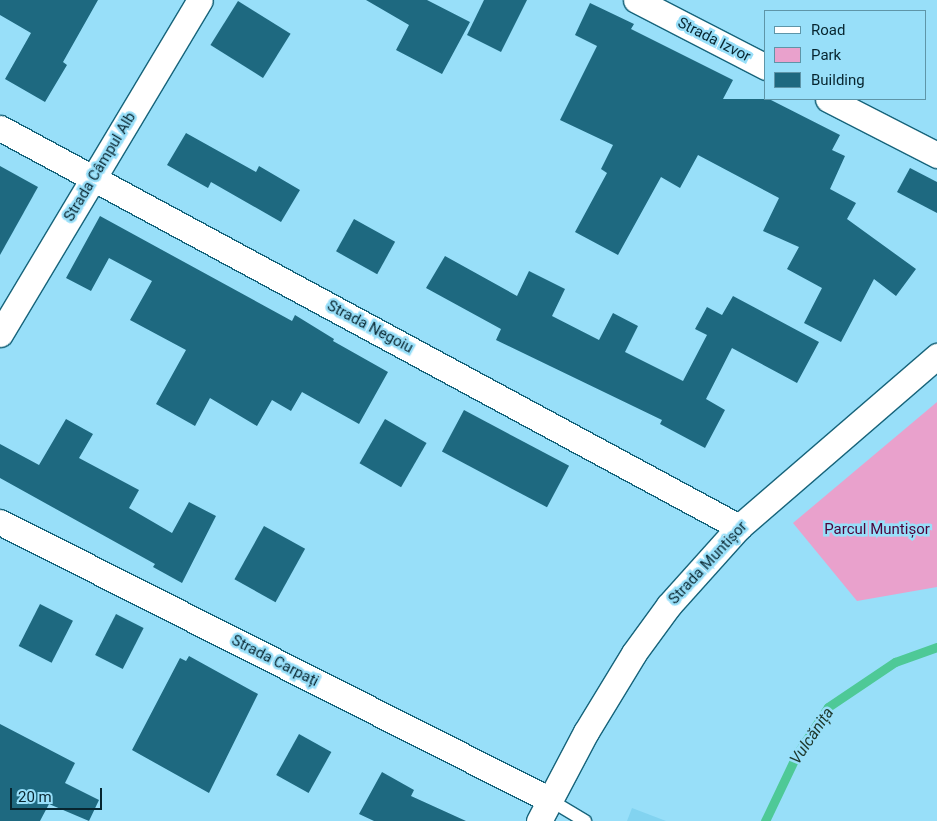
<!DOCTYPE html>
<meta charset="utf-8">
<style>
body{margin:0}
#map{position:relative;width:937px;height:821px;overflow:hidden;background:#98dff9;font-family:Roboto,sans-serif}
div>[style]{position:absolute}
.built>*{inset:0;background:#82d3f0}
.green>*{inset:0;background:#e9a1cc}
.stream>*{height:9px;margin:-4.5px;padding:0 4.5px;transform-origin:4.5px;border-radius:4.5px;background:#4ec997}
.building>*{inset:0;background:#1e6980;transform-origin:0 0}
.roads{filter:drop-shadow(1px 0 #17647b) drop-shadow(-1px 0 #17647b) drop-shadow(0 1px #17647b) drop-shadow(0 -1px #17647b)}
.service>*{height:12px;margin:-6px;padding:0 6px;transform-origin:6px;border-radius:6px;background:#fff}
.minor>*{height:25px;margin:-12.5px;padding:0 12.5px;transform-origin:12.5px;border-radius:12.5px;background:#fff}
span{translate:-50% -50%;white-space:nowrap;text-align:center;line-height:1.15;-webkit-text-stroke:5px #98dff9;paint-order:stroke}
.street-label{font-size:15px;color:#07252f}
.park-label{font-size:15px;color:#4d0339}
.water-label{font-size:16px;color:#1d372b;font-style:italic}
.legend{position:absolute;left:764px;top:10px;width:162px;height:90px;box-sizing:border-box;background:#98dff9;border:1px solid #5e95a8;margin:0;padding:6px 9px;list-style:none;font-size:15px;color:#07252f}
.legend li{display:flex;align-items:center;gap:10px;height:25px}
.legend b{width:25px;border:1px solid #5e95a8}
.scale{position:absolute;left:10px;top:788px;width:92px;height:22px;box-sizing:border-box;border:2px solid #07252f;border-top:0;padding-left:6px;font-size:15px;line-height:18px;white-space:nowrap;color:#07252f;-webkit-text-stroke:4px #98dff9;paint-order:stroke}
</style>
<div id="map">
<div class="built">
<i style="clip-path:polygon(632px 808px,666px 821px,627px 821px)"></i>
</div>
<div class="green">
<i style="clip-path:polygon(937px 402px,937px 587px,857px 601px,793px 523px)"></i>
</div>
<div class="stream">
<i style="left:765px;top:821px;width:74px;rotate:-64.5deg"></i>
<i style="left:797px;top:754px;width:56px;rotate:-56.6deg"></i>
<i style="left:828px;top:707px;width:81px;rotate:-33.9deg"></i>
<i style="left:895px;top:662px;width:45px;rotate:-19.7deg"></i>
</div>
<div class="building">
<i style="clip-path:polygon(0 0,98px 0,63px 62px,67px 65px,45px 102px,5px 79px,31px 33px,0 15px)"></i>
<i style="clip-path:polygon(366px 0,427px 0,470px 22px,442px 74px,396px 50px,409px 25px)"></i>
<i style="clip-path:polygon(484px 0,527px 0,501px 52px,467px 35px)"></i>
<i style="left:238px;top:1px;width:62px;height:52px;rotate:32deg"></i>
<i style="clip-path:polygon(590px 3px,634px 24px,631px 29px,733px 80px,723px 99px,769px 99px,840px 135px,832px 150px,845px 156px,830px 189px,856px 203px,847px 219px,916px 269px,896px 296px,874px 279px,841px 342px,804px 323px,822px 288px,787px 269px,799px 247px,763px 231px,779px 198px,698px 155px,680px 188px,661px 177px,618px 255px,575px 232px,607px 173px,601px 169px,613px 145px,560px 120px,597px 46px,575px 35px)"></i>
<i style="clip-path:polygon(186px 133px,256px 172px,259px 166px,300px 190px,281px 222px,211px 182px,208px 188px,167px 165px)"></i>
<i style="clip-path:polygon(0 166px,38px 187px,0 255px)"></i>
<i style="clip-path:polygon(910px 168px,937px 182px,937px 213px,897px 192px)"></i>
<i style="clip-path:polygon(100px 216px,292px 321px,295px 315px,334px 339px,333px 341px,388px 372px,359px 424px,302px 392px,291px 411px,272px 400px,257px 426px,210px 398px,195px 426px,156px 404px,186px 350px,130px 320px,152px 281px,109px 258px,91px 291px,66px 278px)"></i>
<i style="left:354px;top:219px;width:47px;height:37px;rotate:29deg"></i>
<i style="clip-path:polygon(445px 256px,517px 296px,529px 271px,565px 289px,552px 316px,599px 340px,613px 313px,638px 326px,625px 352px,683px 381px,707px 335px,695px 329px,707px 307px,722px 315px,733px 296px,819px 342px,797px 383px,732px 348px,706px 399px,725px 410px,705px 448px,660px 424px,662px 420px,496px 340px,501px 329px,426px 288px)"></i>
<i style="left:464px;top:410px;width:119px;height:47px;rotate:28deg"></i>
<i style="clip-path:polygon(66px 419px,93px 434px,79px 458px,139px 490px,129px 508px,172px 533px,189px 502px,216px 516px,182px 583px,153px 567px,155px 564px,0 478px,0 444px,39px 465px)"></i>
<i style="left:385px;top:419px;width:48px;height:51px;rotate:30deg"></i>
<i style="left:264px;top:526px;width:47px;height:61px;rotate:29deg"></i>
<i style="left:40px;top:604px;width:37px;height:47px;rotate:27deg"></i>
<i style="left:116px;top:614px;width:31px;height:46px;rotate:27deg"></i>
<i style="clip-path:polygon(189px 656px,258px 694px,209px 793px,132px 750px,180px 658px,186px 661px)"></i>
<i style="clip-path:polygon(0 724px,75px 763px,65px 783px,99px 800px,89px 821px,49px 804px,40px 821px,0 821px)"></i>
<i style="left:299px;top:734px;width:37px;height:47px;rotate:29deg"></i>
<i style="clip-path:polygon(382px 772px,414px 790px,411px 796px,466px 821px,374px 821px,359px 814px)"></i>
</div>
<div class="roads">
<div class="service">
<i style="left:550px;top:800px;width:41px;rotate:31deg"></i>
</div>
<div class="minor">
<i style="left:636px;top:0;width:146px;rotate:27.3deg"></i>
<i style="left:828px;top:99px;width:123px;rotate:27.2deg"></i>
<i style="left:0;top:128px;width:840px;rotate:28.37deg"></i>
<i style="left:0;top:334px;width:389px;rotate:-59.1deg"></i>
<i style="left:0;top:522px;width:616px;rotate:26.81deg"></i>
<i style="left:539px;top:821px;width:101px;rotate:-62.2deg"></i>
<i style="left:586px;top:732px;width:92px;rotate:-58.7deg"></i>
<i style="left:634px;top:653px;width:59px;rotate:-53.9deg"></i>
<i style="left:669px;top:605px;width:105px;rotate:-48.1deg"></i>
<i style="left:739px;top:527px;width:262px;rotate:-40.8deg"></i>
</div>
</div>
<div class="street-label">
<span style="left:714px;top:40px;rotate:27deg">Strada Izvor</span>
<span style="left:100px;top:167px;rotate:-59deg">Strada Câmpul Alb</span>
<span style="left:370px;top:327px;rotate:28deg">Strada Negoiu</span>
<span style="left:708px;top:563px;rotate:-47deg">Strada Muntișor</span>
<span style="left:275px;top:661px;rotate:27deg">Strada Carpați</span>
</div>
<div class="park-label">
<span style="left:877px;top:530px">Parcul Muntișor</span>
</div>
<div class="water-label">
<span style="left:812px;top:736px;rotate:-56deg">Vulcănița</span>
</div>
<ul class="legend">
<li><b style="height:6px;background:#fff"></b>Road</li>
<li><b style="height:14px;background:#e9a1cc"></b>Park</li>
<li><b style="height:14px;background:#1e6980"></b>Building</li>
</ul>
<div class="scale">20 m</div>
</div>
